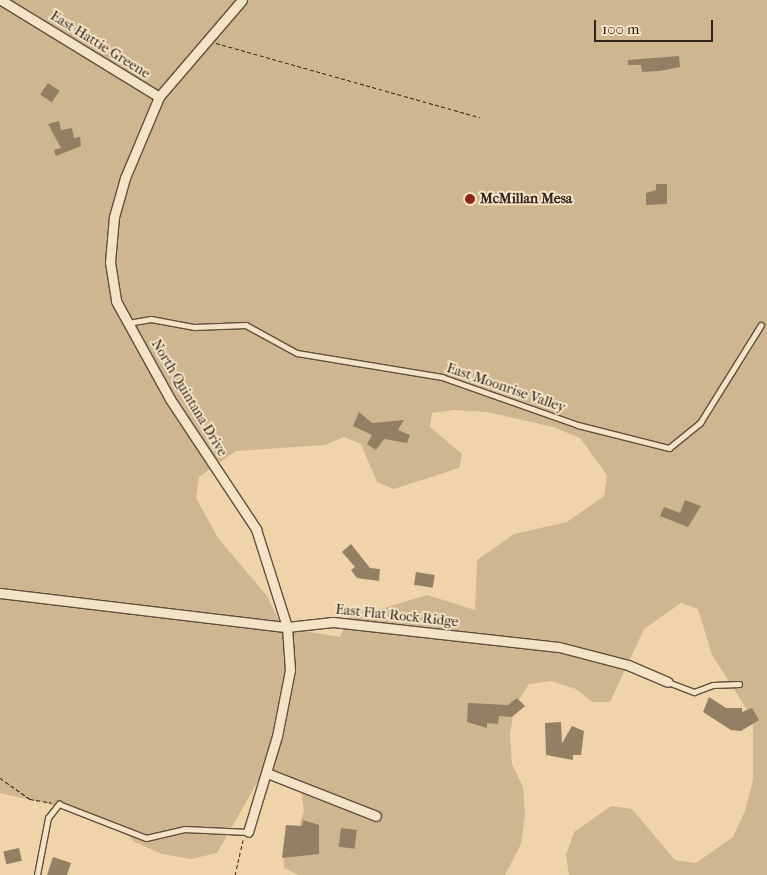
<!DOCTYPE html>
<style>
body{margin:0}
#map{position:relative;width:767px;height:875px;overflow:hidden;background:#eed4a8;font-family:"IM FELL French Canon",serif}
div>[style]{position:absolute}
.green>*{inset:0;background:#ceb690}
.building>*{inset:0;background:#937f64;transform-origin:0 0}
.path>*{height:1px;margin-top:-0.5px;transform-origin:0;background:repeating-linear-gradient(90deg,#30231b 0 4px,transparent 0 6.5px)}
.roads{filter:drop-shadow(1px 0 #604f3e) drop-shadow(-1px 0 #604f3e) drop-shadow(0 1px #604f3e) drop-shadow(0 -1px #604f3e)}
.lane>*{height:4.5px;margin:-2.25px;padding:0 2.25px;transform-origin:2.25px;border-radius:2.25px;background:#f4e3c6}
.street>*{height:9px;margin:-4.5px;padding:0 4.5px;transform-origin:4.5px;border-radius:4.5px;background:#f4e3c6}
.dots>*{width:14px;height:14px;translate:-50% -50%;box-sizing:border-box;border:2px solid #f4e3c6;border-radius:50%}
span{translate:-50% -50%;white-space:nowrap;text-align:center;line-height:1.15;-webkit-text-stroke:4px #f4e3c6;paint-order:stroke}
.street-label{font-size:14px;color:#30231b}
.poi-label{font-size:14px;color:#30231b;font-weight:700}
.left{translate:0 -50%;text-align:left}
.scale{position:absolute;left:594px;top:20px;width:119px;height:22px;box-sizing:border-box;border:2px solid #30231b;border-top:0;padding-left:6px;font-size:15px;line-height:18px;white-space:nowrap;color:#30231b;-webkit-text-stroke:4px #f4e3c6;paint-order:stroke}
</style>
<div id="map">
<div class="green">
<i style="clip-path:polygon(evenodd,0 0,767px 0,767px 875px,569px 875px,566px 855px,574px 832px,611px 806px,632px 809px,675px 860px,696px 863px,733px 837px,745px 811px,753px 780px,753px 719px,712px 655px,698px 609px,681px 603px,644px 629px,610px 702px,592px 702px,576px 689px,551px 681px,529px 684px,514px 707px,510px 735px,512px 764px,523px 787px,525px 816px,521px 844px,505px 875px,299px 875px,284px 868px,283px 850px,297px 834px,304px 811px,301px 789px,281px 778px,258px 781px,217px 853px,191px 859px,162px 854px,135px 842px,116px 825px,89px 813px,0 793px,0 0,454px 410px,487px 412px,553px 427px,580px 438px,607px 475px,604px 496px,567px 522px,514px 534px,477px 560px,475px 610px,427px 595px,381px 609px,352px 611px,340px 637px,305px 631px,278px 619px,267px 596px,218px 538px,196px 498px,199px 477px,236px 451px,325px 445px,344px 437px,361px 444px,377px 482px,394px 489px,459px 468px,462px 454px,430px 427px,432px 413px,454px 410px)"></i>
</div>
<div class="building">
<i style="clip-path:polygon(679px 56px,680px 67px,659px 71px,642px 72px,641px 65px,628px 65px,628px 60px)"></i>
<i style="left:48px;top:83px;width:14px;height:14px;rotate:34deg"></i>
<i style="clip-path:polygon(59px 121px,61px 130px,72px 128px,74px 138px,80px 137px,81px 146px,56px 156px,54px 150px,61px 148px,48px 124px)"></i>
<i style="clip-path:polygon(656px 184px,667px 184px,667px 204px,646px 205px,646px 193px,656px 190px)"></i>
<i style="clip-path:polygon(359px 412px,372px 423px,404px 420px,398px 430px,410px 435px,407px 443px,384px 439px,376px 450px,367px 444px,372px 435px,353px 426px)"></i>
<i style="clip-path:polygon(685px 500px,701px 506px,688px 527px,660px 516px,664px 507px,680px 513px)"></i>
<i style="clip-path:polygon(351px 544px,370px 568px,380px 569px,379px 581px,357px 578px,351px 570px,355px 567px,342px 552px)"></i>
<i style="left:416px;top:572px;width:19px;height:13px;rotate:9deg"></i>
<i style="clip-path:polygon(709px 697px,726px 708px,742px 708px,742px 712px,752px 708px,759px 720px,741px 731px,731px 730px,703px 712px)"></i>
<i style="clip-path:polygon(517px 698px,525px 706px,512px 717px,499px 716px,498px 724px,487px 723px,487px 728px,467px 722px,468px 703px,508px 705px)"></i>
<i style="clip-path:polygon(561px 722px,562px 743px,572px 726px,584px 731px,581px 755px,573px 755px,573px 760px,546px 755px,545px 723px)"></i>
<i style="clip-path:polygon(303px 820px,319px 825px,319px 854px,282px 858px,286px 825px,302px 826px)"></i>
<i style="left:341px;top:828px;width:16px;height:19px;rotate:7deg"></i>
<i style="left:19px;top:848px;width:13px;height:16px;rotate:77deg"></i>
<i style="clip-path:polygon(53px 857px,71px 863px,67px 875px,47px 875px)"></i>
</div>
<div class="path">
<i style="left:216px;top:43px;width:274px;rotate:15.7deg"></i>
<i style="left:0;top:778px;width:37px;rotate:35deg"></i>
<i style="left:30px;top:799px;width:22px;rotate:10deg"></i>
<i style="left:235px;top:875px;width:36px;rotate:-77deg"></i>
</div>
<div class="roads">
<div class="lane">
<i style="left:128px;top:323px;width:23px;rotate:-10deg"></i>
<i style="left:151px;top:319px;width:44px;rotate:10.5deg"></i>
<i style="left:194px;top:327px;width:52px;rotate:-2.2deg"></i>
<i style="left:246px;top:325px;width:58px;rotate:28.8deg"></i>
<i style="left:297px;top:353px;width:147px;rotate:9.4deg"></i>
<i style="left:442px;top:377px;width:144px;rotate:19.4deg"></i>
<i style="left:578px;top:425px;width:94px;rotate:14.2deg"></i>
<i style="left:669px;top:448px;width:40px;rotate:-39deg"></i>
<i style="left:700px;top:423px;width:115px;rotate:-58.1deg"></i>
<i style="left:668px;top:682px;width:28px;rotate:21deg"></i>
<i style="left:694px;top:692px;width:20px;rotate:-20deg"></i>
<i style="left:713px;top:685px;width:26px;rotate:-2deg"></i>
<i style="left:37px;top:875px;width:58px;rotate:-79.1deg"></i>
<i style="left:48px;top:818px;width:18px;rotate:-52deg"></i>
<i style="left:59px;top:804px;width:93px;rotate:21.3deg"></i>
<i style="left:146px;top:838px;width:39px;rotate:-13deg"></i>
<i style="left:184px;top:829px;width:64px;rotate:2.7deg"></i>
</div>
<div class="street">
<i style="left:1px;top:0;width:185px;rotate:31.5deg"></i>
<i style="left:242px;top:0;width:128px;rotate:130.6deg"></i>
<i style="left:159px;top:97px;width:88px;rotate:112.8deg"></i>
<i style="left:125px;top:178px;width:41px;rotate:105.8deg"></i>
<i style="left:114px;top:217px;width:45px;rotate:95.1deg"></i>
<i style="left:110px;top:262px;width:39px;rotate:81deg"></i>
<i style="left:116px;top:301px;width:112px;rotate:61.1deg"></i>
<i style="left:170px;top:399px;width:156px;rotate:56.5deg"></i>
<i style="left:256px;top:529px;width:103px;rotate:72.4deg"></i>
<i style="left:287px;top:627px;width:43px;rotate:86deg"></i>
<i style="left:290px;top:670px;width:67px;rotate:101.1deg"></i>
<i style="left:277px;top:736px;width:100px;rotate:106.8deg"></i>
<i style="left:0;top:593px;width:289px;rotate:6.8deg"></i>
<i style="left:287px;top:627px;width:46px;rotate:-6.2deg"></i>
<i style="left:333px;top:622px;width:227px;rotate:6.3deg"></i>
<i style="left:559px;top:647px;width:71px;rotate:14.6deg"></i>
<i style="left:628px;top:665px;width:43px;rotate:23deg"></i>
<i style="left:267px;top:773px;width:117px;rotate:21.5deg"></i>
</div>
</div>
<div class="dots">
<i style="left:470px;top:199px;background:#8f2418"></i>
</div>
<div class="street-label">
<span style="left:100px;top:45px;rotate:32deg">East Hattie Greene</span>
<span style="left:506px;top:388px;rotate:19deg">East Moonrise Valley</span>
<span style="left:189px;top:398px;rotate:59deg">North Quintana Drive</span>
<span style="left:397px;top:616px;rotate:6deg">East Flat Rock Ridge</span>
</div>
<div class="poi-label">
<span class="left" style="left:480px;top:199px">McMillan Mesa</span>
</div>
<div class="scale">100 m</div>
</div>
